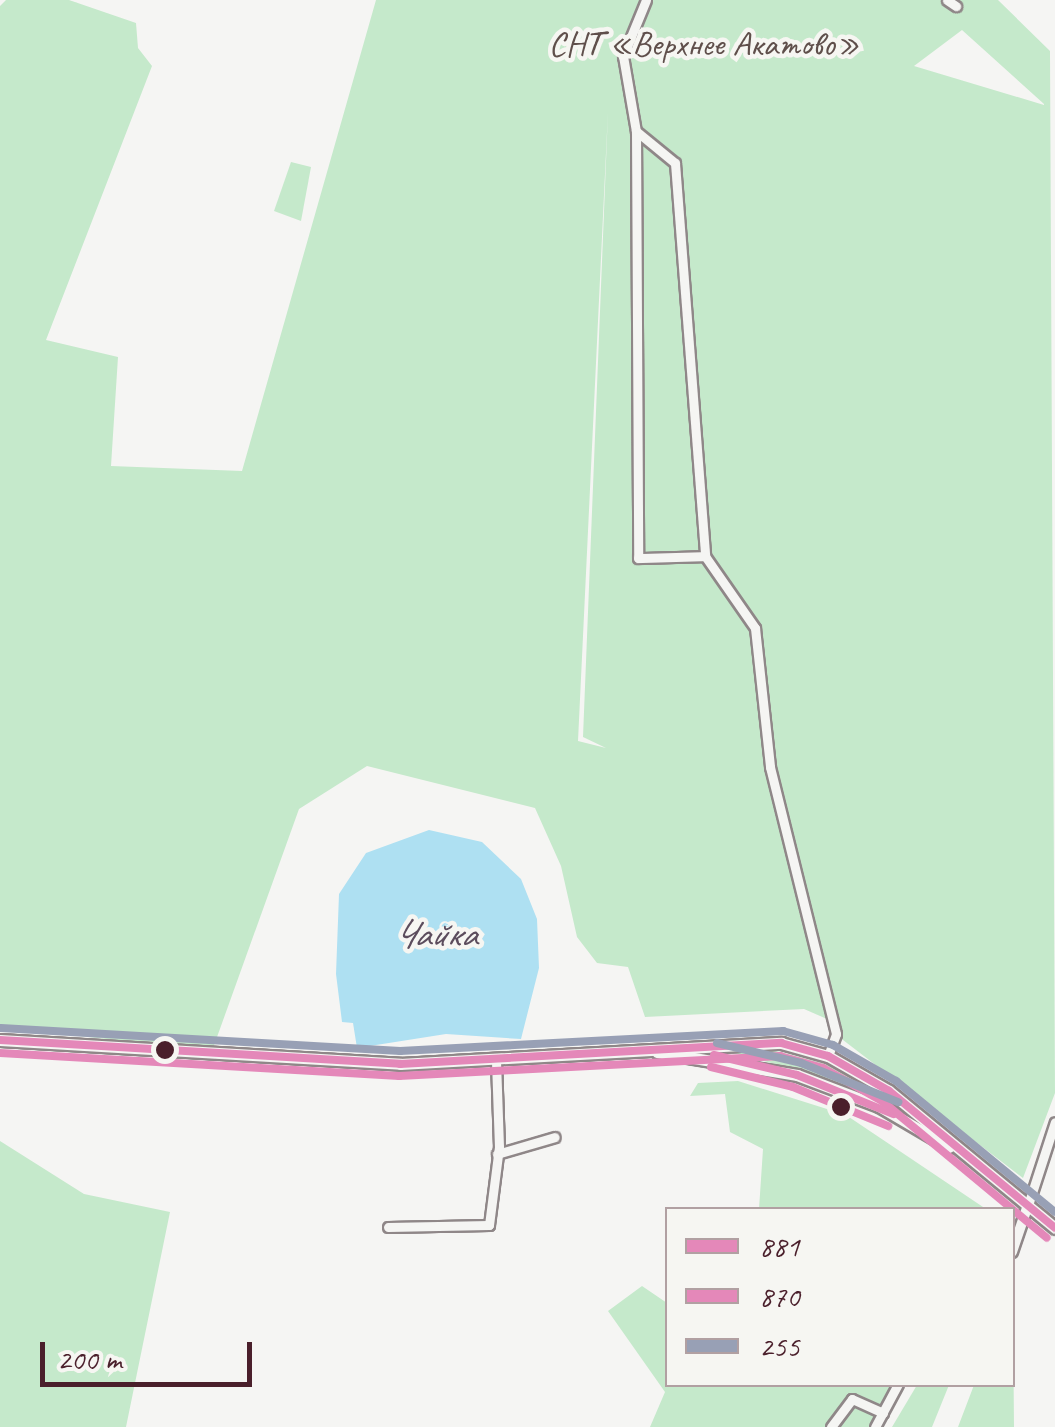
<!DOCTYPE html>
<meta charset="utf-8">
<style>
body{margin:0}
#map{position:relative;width:1055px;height:1427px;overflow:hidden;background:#f5f5f3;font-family:Caveat,sans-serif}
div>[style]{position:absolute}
.green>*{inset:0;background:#c5e9cb}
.water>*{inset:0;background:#aee0f2}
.roads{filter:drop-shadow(2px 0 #8f8788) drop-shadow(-2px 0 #8f8788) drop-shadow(0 2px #8f8788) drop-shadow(0 -2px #8f8788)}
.minor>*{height:9px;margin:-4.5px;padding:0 4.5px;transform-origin:4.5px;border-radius:4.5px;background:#f5f5f3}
.tertiary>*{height:10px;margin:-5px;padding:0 5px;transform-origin:5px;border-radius:5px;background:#f5f5f3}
.secondary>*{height:11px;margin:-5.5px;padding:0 5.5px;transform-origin:5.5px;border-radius:5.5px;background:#f5f5f3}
.bus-1>*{height:8px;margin:-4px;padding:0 4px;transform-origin:4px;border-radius:4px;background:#e488b9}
.bus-2>*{height:8px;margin:-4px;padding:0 4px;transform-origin:4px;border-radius:4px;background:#e488b9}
.bus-3>*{height:8px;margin:-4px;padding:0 4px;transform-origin:4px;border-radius:4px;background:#98a0b5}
.dots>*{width:28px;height:28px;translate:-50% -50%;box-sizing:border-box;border:5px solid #f6f6f2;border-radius:50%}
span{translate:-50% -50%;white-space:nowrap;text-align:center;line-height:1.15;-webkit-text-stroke:9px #f6f6f2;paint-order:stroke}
.park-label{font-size:35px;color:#5f4f4b}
.water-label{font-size:38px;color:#5c4d5d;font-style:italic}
.legend{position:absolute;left:665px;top:1207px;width:350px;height:180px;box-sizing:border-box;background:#f6f6f2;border:2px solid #b1a0a2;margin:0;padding:12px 18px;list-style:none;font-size:30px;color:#4a1f2b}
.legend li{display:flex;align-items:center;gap:20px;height:50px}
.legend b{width:50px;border:2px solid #b1a0a2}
.scale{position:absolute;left:40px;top:1342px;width:212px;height:45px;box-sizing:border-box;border:5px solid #4a1f2b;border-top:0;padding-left:12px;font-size:30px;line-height:35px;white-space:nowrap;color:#4a1f2b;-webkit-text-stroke:8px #f6f6f2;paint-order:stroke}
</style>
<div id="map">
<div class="green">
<i style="clip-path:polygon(evenodd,6px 0,69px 0,136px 23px,138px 48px,152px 66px,46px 340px,118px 357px,111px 466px,242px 471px,376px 0,998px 0,1050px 51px,1055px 1093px,1023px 1178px,830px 1030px,827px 1019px,804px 1009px,645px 1017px,628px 967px,597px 963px,577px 937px,561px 866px,535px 808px,367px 766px,299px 809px,212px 1051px,0 1027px,0 6px,6px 0,962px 30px,1044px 104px,1044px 105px,914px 66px,962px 30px,6px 0,608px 111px,583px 737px,606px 748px,578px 741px,608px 111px)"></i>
<i style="clip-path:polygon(291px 162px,311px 167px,301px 221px,274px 211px)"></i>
<i style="clip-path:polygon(760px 1047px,838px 1067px,919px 1121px,832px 1080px,728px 1051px)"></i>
<i style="clip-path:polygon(738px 1081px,846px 1115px,986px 1209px,759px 1209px,763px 1149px,730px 1132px,725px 1094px,690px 1096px,698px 1083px)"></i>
<i style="clip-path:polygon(0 1141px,84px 1194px,170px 1212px,126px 1427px,0 1427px)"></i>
<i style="clip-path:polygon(642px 1286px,667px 1303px,668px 1384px,896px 1385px,874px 1427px,650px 1427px,665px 1392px,608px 1311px)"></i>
<i style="clip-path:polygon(1013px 1313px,1014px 1427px,958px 1427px,974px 1385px,1012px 1384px)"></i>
<i style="clip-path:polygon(917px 1385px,949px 1385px,932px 1427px,892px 1427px)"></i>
</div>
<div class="water">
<i style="clip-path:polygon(429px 830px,482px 842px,521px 879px,537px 919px,539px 968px,521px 1039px,446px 1034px,357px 1048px,353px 1023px,342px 1022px,336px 974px,339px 894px,366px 853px)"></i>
</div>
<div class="roads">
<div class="minor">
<i style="left:646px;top:0;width:61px;rotate:112.3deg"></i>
<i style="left:623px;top:56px;width:76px;rotate:80.2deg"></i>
<i style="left:636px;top:131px;width:427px;rotate:89.7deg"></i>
<i style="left:638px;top:558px;width:67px;rotate:-1.7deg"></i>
<i style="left:947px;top:0;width:11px;rotate:34deg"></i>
<i style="left:636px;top:131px;width:50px;rotate:39.4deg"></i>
<i style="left:675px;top:163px;width:394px;rotate:85.6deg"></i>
<i style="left:705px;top:556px;width:88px;rotate:55.2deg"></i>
<i style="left:755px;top:628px;width:140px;rotate:83.8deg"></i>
<i style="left:770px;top:767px;width:275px;rotate:76.1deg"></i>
<i style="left:836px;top:1034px;width:23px;rotate:110deg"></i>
<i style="left:497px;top:1154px;width:60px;rotate:-16.3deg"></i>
<i style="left:1028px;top:1205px;width:87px;rotate:-72deg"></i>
<i style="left:388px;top:1227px;width:101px;rotate:-1.1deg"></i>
<i style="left:489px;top:1225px;width:79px;rotate:-82.7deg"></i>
<i style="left:499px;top:1147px;width:87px;rotate:-92deg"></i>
<i style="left:831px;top:1427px;width:35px;rotate:-53deg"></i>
<i style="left:852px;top:1399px;width:34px;rotate:24deg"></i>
<i style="left:875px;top:1427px;width:49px;rotate:-61.9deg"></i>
</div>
<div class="tertiary">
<i style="left:1012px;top:1252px;width:50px;rotate:-71.2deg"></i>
</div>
<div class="secondary">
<i style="left:0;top:1040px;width:401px;rotate:3.4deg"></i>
<i style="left:400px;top:1064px;width:382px;rotate:-3.2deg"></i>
<i style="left:781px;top:1043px;width:49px;rotate:15.5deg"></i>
<i style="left:828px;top:1056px;width:70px;rotate:29.8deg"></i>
<i style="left:889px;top:1091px;width:215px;rotate:39.5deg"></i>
<i style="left:657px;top:1052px;width:142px;rotate:9.3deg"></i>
<i style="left:797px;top:1075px;width:88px;rotate:20.7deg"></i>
<i style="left:879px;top:1106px;width:81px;rotate:30.4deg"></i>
</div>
</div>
<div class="bus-1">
<i style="left:0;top:1040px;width:401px;rotate:3.4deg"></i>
<i style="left:400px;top:1064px;width:382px;rotate:-3.2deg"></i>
<i style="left:781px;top:1043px;width:49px;rotate:15.5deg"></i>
<i style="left:828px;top:1056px;width:70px;rotate:29.8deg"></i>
<i style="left:889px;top:1091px;width:215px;rotate:39.5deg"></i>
<i style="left:714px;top:1055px;width:85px;rotate:13.5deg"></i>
<i style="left:797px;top:1075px;width:104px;rotate:22.1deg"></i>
</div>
<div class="bus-2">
<i style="left:0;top:1053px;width:400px;rotate:3.3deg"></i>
<i style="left:399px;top:1076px;width:382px;rotate:-3deg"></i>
<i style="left:780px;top:1056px;width:45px;rotate:15.6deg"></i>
<i style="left:823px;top:1068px;width:68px;rotate:29.2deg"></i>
<i style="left:882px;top:1101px;width:214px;rotate:39.7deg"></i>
<i style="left:711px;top:1067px;width:84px;rotate:13.7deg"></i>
<i style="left:793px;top:1087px;width:103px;rotate:22.3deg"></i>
</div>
<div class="bus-3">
<i style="left:1px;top:1028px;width:400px;rotate:3.3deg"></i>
<i style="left:400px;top:1051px;width:384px;rotate:-3deg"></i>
<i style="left:783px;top:1031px;width:52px;rotate:15.6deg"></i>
<i style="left:833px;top:1045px;width:73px;rotate:29.7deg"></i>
<i style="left:896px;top:1081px;width:206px;rotate:39.5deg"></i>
<i style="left:717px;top:1043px;width:86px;rotate:13.4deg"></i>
<i style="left:801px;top:1063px;width:105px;rotate:21.9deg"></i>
</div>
<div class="dots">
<i style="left:165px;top:1050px;background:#4a1f2b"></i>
<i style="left:841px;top:1107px;background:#4a1f2b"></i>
</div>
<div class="park-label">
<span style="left:704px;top:44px">СНТ «Верхнее Акатово»</span>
</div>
<div class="water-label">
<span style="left:435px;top:934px">Чайка</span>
</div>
<ul class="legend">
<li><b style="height:12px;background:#e488b9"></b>881</li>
<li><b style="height:12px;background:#e488b9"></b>870</li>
<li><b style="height:12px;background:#98a0b5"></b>255</li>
</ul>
<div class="scale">200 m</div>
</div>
